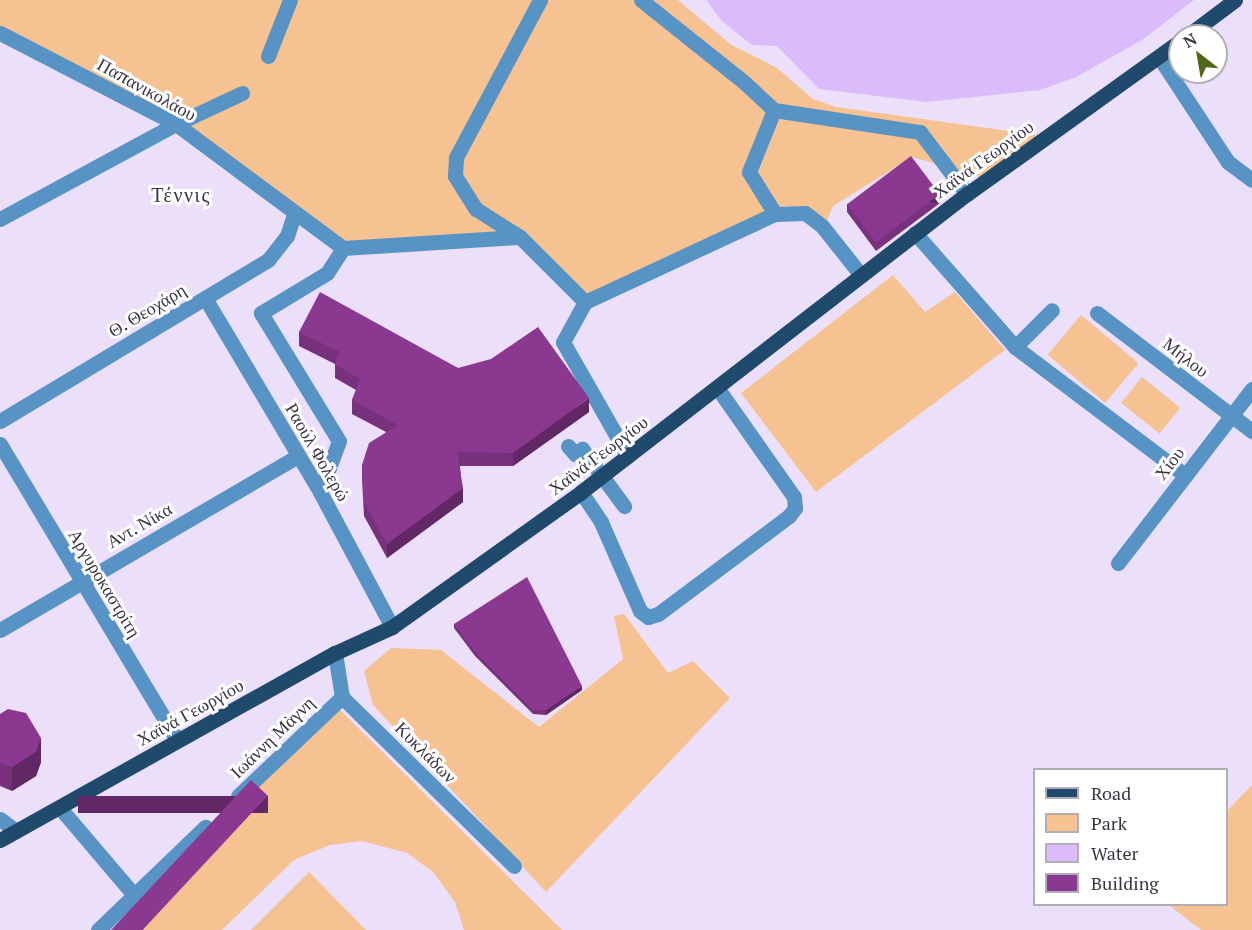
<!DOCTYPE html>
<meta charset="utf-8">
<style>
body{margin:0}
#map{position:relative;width:1252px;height:930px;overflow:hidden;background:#ebdff9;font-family:"PT Serif",serif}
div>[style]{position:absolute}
.green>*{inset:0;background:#f6c291;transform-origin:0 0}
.water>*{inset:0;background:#dabcfd}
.minor>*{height:15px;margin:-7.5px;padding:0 7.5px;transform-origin:7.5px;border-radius:7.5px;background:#5893c5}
.major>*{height:15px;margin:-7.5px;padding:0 7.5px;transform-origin:7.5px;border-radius:7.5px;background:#204a6c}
.wall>*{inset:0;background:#78317c}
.shaded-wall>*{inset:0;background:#612865;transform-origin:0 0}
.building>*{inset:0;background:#8b3990;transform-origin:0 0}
span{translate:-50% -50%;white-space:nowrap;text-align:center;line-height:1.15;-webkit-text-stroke:6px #fff;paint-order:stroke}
.street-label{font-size:18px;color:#3c3445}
.neighbourhood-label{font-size:20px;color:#3c3445;letter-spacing:1.5px}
.legend{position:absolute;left:1033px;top:768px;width:195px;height:138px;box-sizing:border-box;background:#fff;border:2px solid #b1aeb5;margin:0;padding:8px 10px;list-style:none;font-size:18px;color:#3c3445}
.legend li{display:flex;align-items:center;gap:12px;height:30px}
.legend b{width:30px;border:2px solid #b1aeb5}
.north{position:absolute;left:1168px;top:24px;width:60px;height:60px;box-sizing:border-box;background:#fff;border:2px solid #b1aeb5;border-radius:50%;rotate:329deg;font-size:16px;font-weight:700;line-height:24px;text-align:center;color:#3c3445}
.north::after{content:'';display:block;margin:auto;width:21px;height:27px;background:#4f6717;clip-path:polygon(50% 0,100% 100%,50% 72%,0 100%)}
</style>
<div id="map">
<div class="green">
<i style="clip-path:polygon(0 0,678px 0,730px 44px,777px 68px,813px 99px,836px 107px,1038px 135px,980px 177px,912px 157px,833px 206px,826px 223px,811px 209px,784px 206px,584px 296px,522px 233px,344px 242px,174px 117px,0 26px)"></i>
<i style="clip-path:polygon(893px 275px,925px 312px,955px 292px,1005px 350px,816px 492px,741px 393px)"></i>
<i style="left:1081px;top:315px;width:75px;height:52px;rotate:40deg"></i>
<i style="left:1142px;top:377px;width:49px;height:33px;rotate:39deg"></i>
<i style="clip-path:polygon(624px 614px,668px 673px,693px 661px,730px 698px,546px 892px,373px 705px,364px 671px,391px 648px,441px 650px,539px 727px,623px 659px,614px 616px)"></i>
<i style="clip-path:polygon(338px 708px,562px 930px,464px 930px,455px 902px,433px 872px,407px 853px,362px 841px,330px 845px,294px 860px,222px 930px,117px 930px)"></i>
<i style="clip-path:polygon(1252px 785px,1252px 930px,1201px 930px,1169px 905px,1226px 904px,1227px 811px)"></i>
<i style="clip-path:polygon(309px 872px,366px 930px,251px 930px)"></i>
</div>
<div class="water">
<i style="clip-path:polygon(706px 0,1194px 0,1142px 40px,1076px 77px,1040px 90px,927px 102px,819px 89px,777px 46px,752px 45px,722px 21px)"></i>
</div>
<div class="minor">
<i style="left:540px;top:0;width:178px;rotate:118.1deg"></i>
<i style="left:456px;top:157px;width:19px;rotate:93deg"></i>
<i style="left:455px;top:176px;width:39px;rotate:58deg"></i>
<i style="left:476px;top:209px;width:52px;rotate:32.5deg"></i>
<i style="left:520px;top:237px;width:92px;rotate:45deg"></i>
<i style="left:641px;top:0;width:133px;rotate:38.6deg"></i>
<i style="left:745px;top:83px;width:40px;rotate:43deg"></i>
<i style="left:774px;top:110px;width:67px;rotate:112deg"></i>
<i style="left:749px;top:172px;width:49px;rotate:58.2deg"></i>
<i style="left:0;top:33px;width:198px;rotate:27.3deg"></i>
<i style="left:176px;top:124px;width:208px;rotate:36.6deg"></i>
<i style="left:343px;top:248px;width:177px;rotate:-3.6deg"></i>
<i style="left:268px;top:56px;width:60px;rotate:-68.6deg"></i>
<i style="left:1159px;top:57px;width:126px;rotate:56.7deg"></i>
<i style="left:1228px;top:162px;width:30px;rotate:37deg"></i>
<i style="left:774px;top:110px;width:148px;rotate:8.6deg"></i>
<i style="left:920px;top:132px;width:78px;rotate:52.8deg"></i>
<i style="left:0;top:219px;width:200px;rotate:-28.4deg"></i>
<i style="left:176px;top:124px;width:73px;rotate:-25.2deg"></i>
<i style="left:915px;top:233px;width:152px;rotate:48.7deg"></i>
<i style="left:1015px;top:347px;width:213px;rotate:37deg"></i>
<i style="left:205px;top:298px;width:226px;rotate:59.3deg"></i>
<i style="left:320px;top:492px;width:153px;rotate:61.9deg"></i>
<i style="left:1097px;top:313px;width:195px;rotate:37.3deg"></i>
<i style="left:1015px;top:347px;width:52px;rotate:-45deg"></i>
<i style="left:0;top:421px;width:313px;rotate:-31deg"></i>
<i style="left:268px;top:260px;width:31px;rotate:-52deg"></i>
<i style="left:287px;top:236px;width:22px;rotate:-72deg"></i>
<i style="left:0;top:444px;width:345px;rotate:59.1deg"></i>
<i style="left:568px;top:446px;width:11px;rotate:49deg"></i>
<i style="left:575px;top:454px;width:9px;rotate:-36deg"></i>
<i style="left:582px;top:449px;width:71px;rotate:53.6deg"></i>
<i style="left:628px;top:456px;width:131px;rotate:-119.7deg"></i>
<i style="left:563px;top:342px;width:46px;rotate:-61.2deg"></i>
<i style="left:585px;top:302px;width:209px;rotate:-24.9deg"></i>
<i style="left:775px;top:214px;width:30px;rotate:-2deg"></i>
<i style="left:805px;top:213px;width:21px;rotate:37deg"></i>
<i style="left:822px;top:226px;width:63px;rotate:51.5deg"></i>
<i style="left:320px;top:492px;width:54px;rotate:-69.6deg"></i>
<i style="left:339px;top:441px;width:150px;rotate:-121.4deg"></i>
<i style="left:261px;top:313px;width:77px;rotate:-31.2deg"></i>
<i style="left:327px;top:273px;width:30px;rotate:-57deg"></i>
<i style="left:581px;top:492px;width:36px;rotate:56deg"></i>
<i style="left:601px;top:522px;width:97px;rotate:66.3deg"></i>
<i style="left:640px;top:611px;width:10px;rotate:37deg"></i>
<i style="left:648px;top:617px;width:10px;rotate:-17deg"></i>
<i style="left:658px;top:614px;width:164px;rotate:-36.8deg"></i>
<i style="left:789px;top:516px;width:10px;rotate:-53deg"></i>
<i style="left:795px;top:508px;width:11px;rotate:-95deg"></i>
<i style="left:794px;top:497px;width:132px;rotate:-125.1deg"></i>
<i style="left:1118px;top:563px;width:220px;rotate:-52.4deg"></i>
<i style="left:0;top:630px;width:345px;rotate:-30.3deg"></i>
<i style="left:335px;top:653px;width:45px;rotate:81deg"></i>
<i style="left:342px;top:697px;width:241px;rotate:44.5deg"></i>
<i style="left:238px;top:796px;width:144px;rotate:-43.6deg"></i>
<i style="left:60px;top:808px;width:114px;rotate:49.6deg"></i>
<i style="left:0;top:819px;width:20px;rotate:37deg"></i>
<i style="left:98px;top:930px;width:149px;rotate:-43.9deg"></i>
</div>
<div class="major">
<i style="left:1187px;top:36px;width:60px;rotate:-36.9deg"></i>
<i style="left:0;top:840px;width:384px;rotate:-29.2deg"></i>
<i style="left:335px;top:653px;width:63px;rotate:-24.5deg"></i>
<i style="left:392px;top:627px;width:232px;rotate:-35.5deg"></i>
<i style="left:581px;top:492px;width:488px;rotate:-37.7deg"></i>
<i style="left:967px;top:194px;width:262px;rotate:-35.7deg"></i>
</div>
<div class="wall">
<i style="clip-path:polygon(940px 203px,876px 251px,847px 212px,847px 204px)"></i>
<i style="clip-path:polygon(299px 332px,458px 368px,589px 412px,513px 466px,460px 466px,463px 502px,387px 558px,364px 516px,362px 479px,362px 465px,386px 432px,352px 414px,352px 400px,356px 390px,335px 378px,335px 364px,299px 346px)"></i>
<i style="clip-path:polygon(454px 624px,582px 690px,546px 715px,533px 714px,475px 656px,454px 628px)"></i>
<i style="clip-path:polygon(0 714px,41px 762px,36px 776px,12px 791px,0 786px)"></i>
</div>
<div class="shaded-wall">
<i style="left:940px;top:194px;width:9px;height:80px;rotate:90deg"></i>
<i style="clip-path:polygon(589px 398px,589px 412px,513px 466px,513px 453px)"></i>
<i style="clip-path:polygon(463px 488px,463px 502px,387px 558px,387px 544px)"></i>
<i style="clip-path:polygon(582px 686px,582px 690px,546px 715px,546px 710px)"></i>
<i style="clip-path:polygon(41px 738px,41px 762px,36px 776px,12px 791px,12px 767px)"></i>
<i style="left:268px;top:796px;width:17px;height:190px;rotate:90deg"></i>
</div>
<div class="building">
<i style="left:911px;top:156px;width:48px;height:80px;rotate:53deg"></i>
<i style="clip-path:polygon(320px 292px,458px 368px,491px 359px,538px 327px,589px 398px,513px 453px,457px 452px,463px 488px,387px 544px,364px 502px,362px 465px,369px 443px,398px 425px,352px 400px,360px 379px,335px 364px,340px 352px,299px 332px)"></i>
<i style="clip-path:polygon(527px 577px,582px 686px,546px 710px,533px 710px,475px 652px,454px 624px)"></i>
<i style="clip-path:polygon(8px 709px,26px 713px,41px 738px,36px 752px,12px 767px,0 762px,0 714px)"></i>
<i style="left:251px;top:780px;width:23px;height:211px;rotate:43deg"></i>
</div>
<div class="street-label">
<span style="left:147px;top:89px;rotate:29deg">Παπανικολάου</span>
<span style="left:983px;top:159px;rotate:-36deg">Χαϊνά Γεωργίου</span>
<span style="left:147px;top:310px;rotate:-31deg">Θ. Θεοχάρη</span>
<span style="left:1186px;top:357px;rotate:38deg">Μήλου</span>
<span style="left:318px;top:452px;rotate:60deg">Ραούλ Φολερώ</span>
<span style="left:598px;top:455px;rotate:-37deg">Χαϊνά Γεωργίου</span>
<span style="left:1169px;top:463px;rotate:-52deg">Χίου</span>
<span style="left:139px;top:525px;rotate:-30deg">Αντ. Νίκα</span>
<span style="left:105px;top:583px;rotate:59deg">Αργυροκαστρίτη</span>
<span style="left:190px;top:712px;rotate:-29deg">Χαϊνά Γεωργίου</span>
<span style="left:272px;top:737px;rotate:-44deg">Ιωάννη Μὰγνη</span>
<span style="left:426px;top:752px;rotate:45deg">Κυκλάδων</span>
</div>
<div class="neighbourhood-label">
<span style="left:181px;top:194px">Τέννις</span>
</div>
<ul class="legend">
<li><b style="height:8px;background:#204a6c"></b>Road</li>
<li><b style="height:16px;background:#f6c291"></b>Park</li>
<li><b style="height:16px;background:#dabcfd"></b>Water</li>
<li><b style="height:16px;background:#8b3990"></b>Building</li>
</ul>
<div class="north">N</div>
</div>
